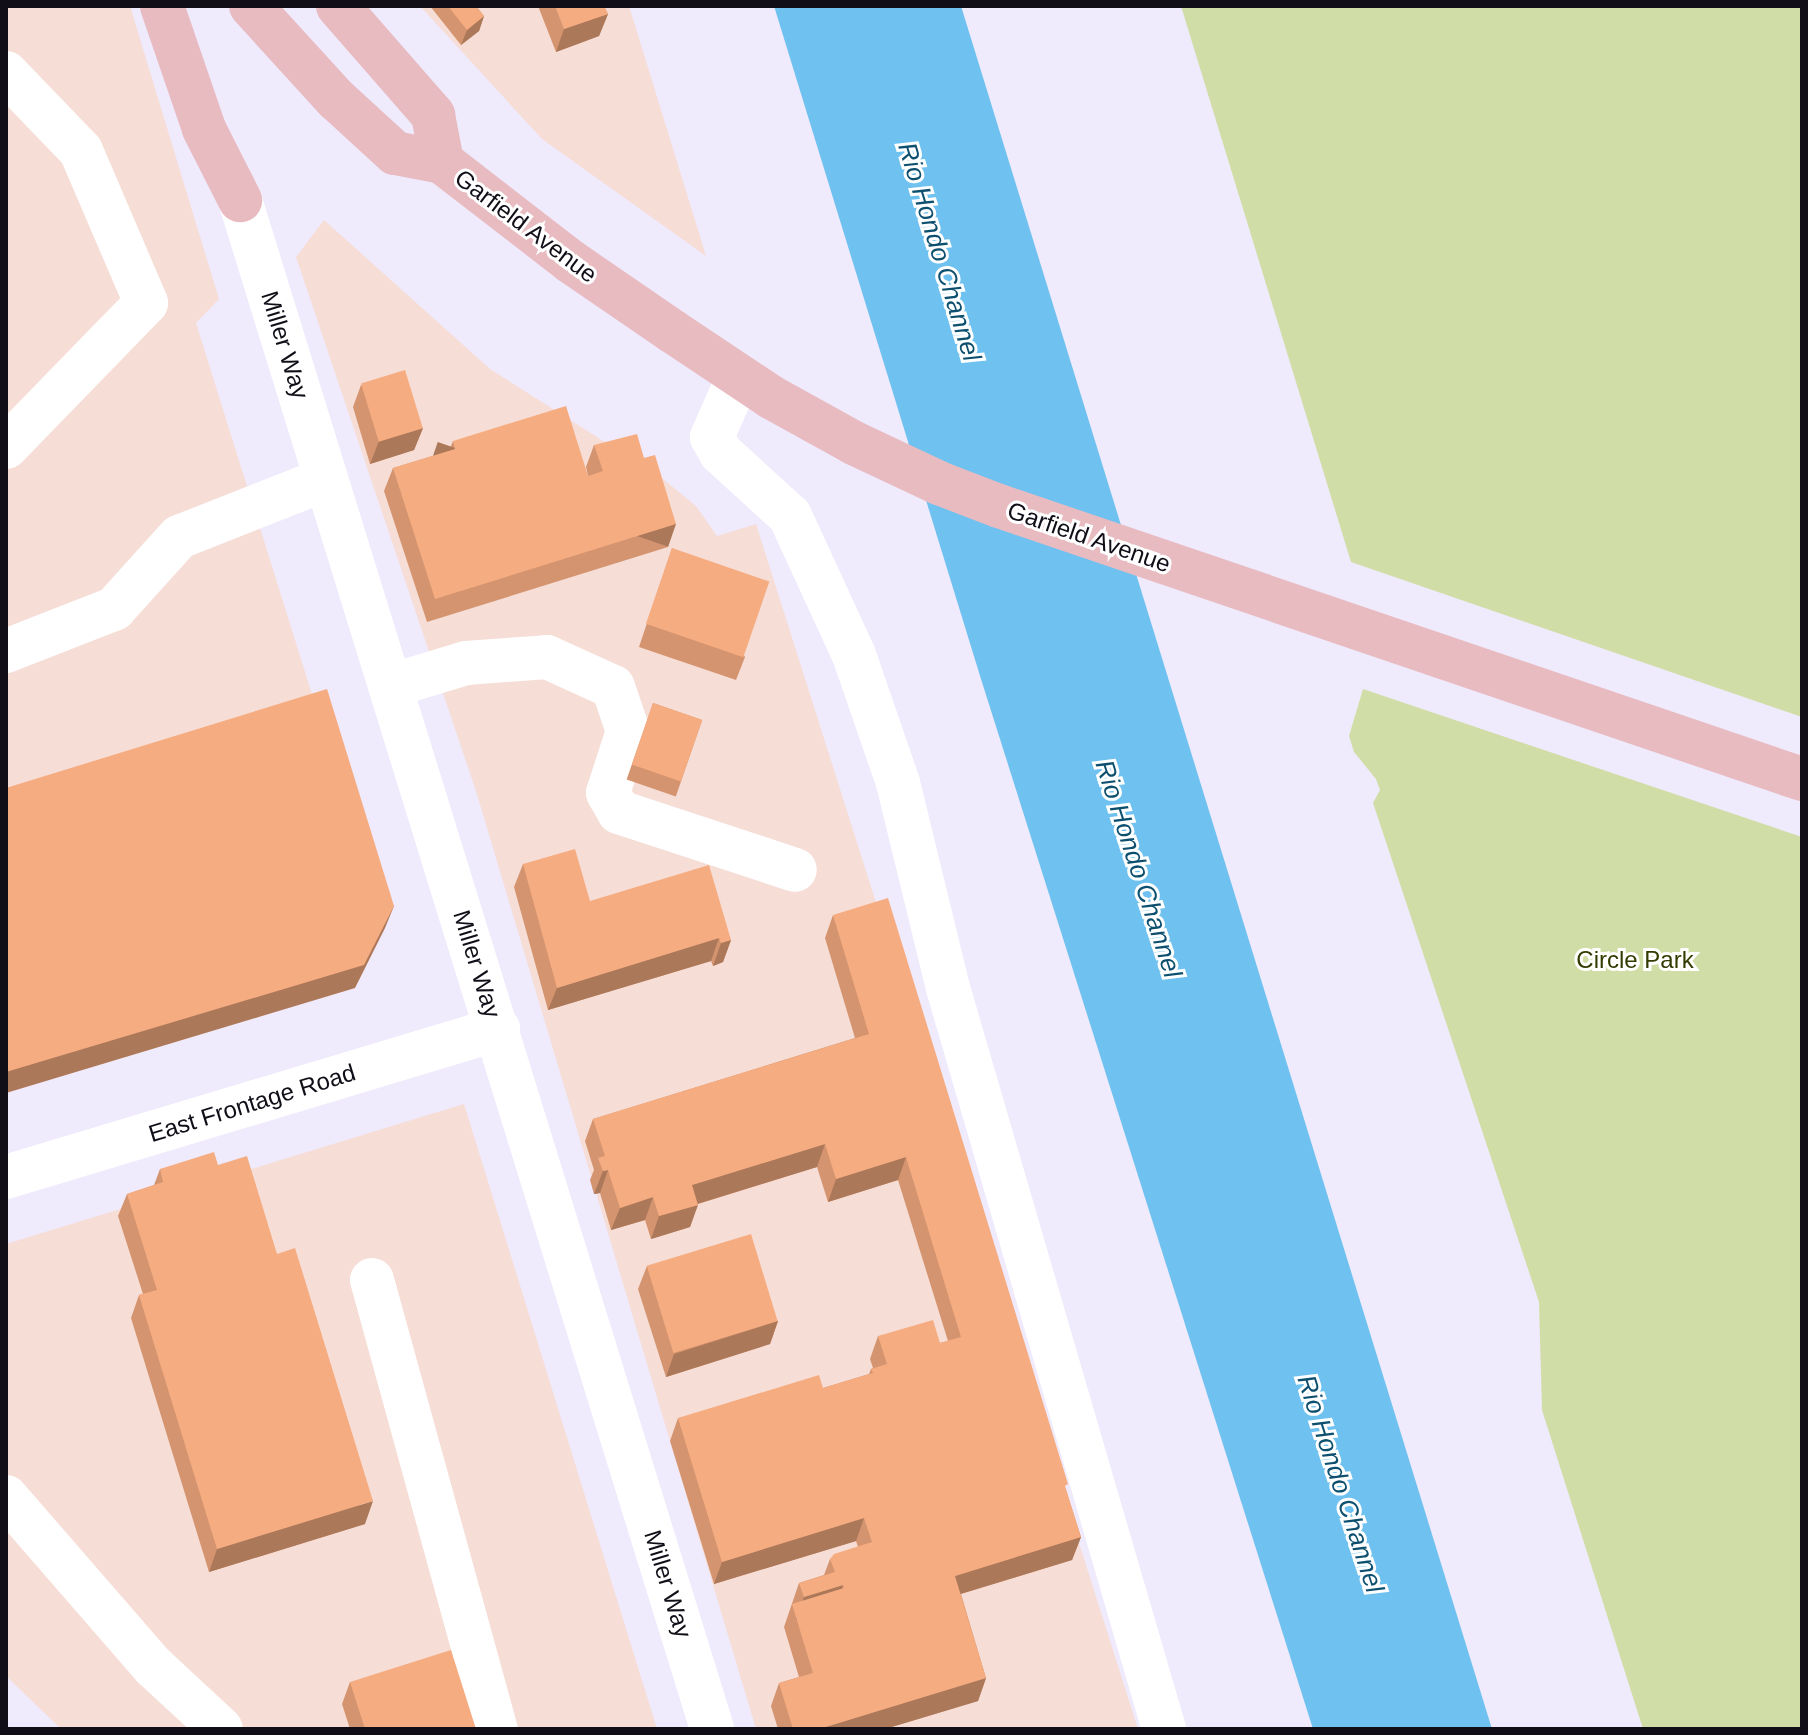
<!DOCTYPE html>
<style>
body{margin:0}
#map{position:relative;width:1808px;height:1735px;overflow:hidden;background:#efeafc;font-family:Arial,sans-serif}
div>[style]{position:absolute}
.industrial>*{inset:0;background:#f6ddd6}
.green>*{inset:0;background:#d1dda6}
.water>*{inset:0;background:#6fc1f0}
.minor>*{height:44px;margin:-22px;padding:0 22px;transform-origin:22px;border-radius:22px;background:#fff}
.major>*{height:44px;margin:-22px;padding:0 22px;transform-origin:22px;border-radius:22px;background:#e8bbc1}
.wall>*{inset:0;background:#d4946f;transform-origin:0 0}
.shaded-wall>*{inset:0;background:#ac785a;transform-origin:0 0}
.building>*{inset:0;background:#f6ac81;transform-origin:0 0}
span{translate:-50% -50%;white-space:nowrap;text-align:center;line-height:1.15;-webkit-text-stroke:6px #fff;paint-order:stroke}
.street-label{font-size:24px;color:#110e18}
.park-label{font-size:24px;color:#333b00}
.water-label{font-size:26px;color:#0c4f6e;font-style:italic}
.frame{position:absolute;inset:0;border:8px solid #110e18;pointer-events:none}
</style>
<div id="map">
<div class="industrial">
<i style="clip-path:polygon(6px 6px,130px 6px,219px 299px,196px 323px,385px 928px,355px 988px,6px 1093px)"></i>
<i style="clip-path:polygon(420px 6px,629px 6px,706px 256px,542px 139px)"></i>
<i style="clip-path:polygon(324px 220px,490px 369px,663px 479px,696px 506px,717px 536px,756px 524px,1138px 1729px,756px 1729px,476px 791px,296px 257px)"></i>
<i style="clip-path:polygon(464px 1104px,657px 1729px,61px 1729px,6px 1676px,6px 1244px)"></i>
</div>
<div class="green">
<i style="clip-path:polygon(1181px 6px,1802px 6px,1802px 717px,1351px 562px)"></i>
<i style="clip-path:polygon(1363px 689px,1802px 837px,1802px 1729px,1643px 1729px,1542px 1410px,1539px 1302px,1373px 803px,1380px 790px,1376px 779px,1354px 752px,1349px 736px)"></i>
</div>
<div class="water">
<i style="clip-path:polygon(774px 6px,961px 6px,1492px 1729px,1313px 1729px,981px 679px)"></i>
</div>
<div class="minor">
<i style="left:6px;top:73px;width:108px;rotate:46.1deg"></i>
<i style="left:81px;top:151px;width:165px;rotate:66.8deg"></i>
<i style="left:146px;top:303px;width:201px;rotate:134.2deg"></i>
<i style="left:240px;top:200px;width:1600px;rotate:72.84deg"></i>
<i style="left:739px;top:376px;width:67px;rotate:113.9deg"></i>
<i style="left:712px;top:437px;width:18px;rotate:61deg"></i>
<i style="left:721px;top:453px;width:93px;rotate:42.4deg"></i>
<i style="left:790px;top:516px;width:153px;rotate:65.3deg"></i>
<i style="left:854px;top:655px;width:135px;rotate:71deg"></i>
<i style="left:898px;top:783px;width:211px;rotate:76.3deg"></i>
<i style="left:948px;top:988px;width:772px;rotate:73.75deg"></i>
<i style="left:6px;top:651px;width:116px;rotate:-21.3deg"></i>
<i style="left:114px;top:609px;width:97px;rotate:-47.9deg"></i>
<i style="left:179px;top:537px;width:158px;rotate:-21.5deg"></i>
<i style="left:390px;top:686px;width:79px;rotate:-16.8deg"></i>
<i style="left:466px;top:663px;width:81px;rotate:-4.2deg"></i>
<i style="left:547px;top:657px;width:72px;rotate:24.4deg"></i>
<i style="left:613px;top:687px;width:46px;rotate:71.2deg"></i>
<i style="left:628px;top:731px;width:65px;rotate:107.9deg"></i>
<i style="left:608px;top:793px;width:22px;rotate:60deg"></i>
<i style="left:619px;top:812px;width:185px;rotate:18.2deg"></i>
<i style="left:6px;top:1177px;width:514px;rotate:-16.74deg"></i>
<i style="left:372px;top:1280px;width:466px;rotate:74.6deg"></i>
<i style="left:6px;top:1497px;width:225px;rotate:49deg"></i>
<i style="left:154px;top:1667px;width:91px;rotate:42.8deg"></i>
</div>
<div class="major">
<i style="left:162px;top:6px;width:130px;rotate:71.1deg"></i>
<i style="left:204px;top:129px;width:80px;rotate:63.1deg"></i>
<i style="left:251px;top:6px;width:126px;rotate:47.6deg"></i>
<i style="left:336px;top:99px;width:80px;rotate:42.5deg"></i>
<i style="left:395px;top:153px;width:48px;rotate:10.8deg"></i>
<i style="left:442px;top:162px;width:162px;rotate:37.7deg"></i>
<i style="left:570px;top:261px;width:124px;rotate:34.5deg"></i>
<i style="left:672px;top:331px;width:119px;rotate:33.7deg"></i>
<i style="left:771px;top:397px;width:95px;rotate:29deg"></i>
<i style="left:854px;top:443px;width:94px;rotate:25.2deg"></i>
<i style="left:939px;top:483px;width:64px;rotate:21deg"></i>
<i style="left:999px;top:506px;width:848px;rotate:18.78deg"></i>
<i style="left:338px;top:6px;width:145px;rotate:48.9deg"></i>
<i style="left:433px;top:115px;width:48px;rotate:79.2deg"></i>
</div>
<div class="wall">
<i style="clip-path:polygon(430px 6px,476px 6px,484px 16px,479px 31px,461px 45px)"></i>
<i style="clip-path:polygon(538px 6px,604px 6px,608px 14px,599px 36px,556px 52px)"></i>
<i style="clip-path:polygon(361px 385px,423px 428px,414px 450px,370px 464px,353px 407px)"></i>
<i style="clip-path:polygon(453px 441px,588px 476px,586px 467px,594px 445px,644px 458px,668px 547px,427px 622px,384px 491px,393px 468px,449px 451px)"></i>
<i style="clip-path:polygon(672px 548px,745px 657px,736px 680px,639px 647px)"></i>
<i style="left:653px;top:703px;width:52px;height:81px;rotate:19deg"></i>
<i style="clip-path:polygon(523px 864px,590px 901px,731px 940px,723px 962px,713px 966px,711px 961px,548px 1010px,514px 887px)"></i>
<i style="clip-path:polygon(833px 915px,1066px 1490px,1081px 1537px,1072px 1560px,961px 1594px,986px 1678px,978px 1701px,885px 1729px,778px 1729px,771px 1706px,779px 1683px,799px 1677px,784px 1627px,799px 1583px,824px 1575px,830px 1559px,858px 1547px,856px 1541px,714px 1584px,670px 1441px,678px 1418px,823px 1388px,869px 1374px,871px 1369px,873px 1368px,870px 1359px,878px 1336px,940px 1343px,948px 1341px,898px 1180px,828px 1202px,817px 1167px,698px 1204px,690px 1227px,651px 1239px,645px 1220px,611px 1230px,600px 1193px,594px 1194px,590px 1180px,594px 1170px,585px 1141px,593px 1119px,855px 1038px,825px 938px)"></i>
<i style="clip-path:polygon(218px 1165px,277px 1254px,365px 1524px,209px 1572px,131px 1318px,139px 1295px,143px 1294px,118px 1216px,127px 1194px,154px 1185px,160px 1169px)"></i>
<i style="clip-path:polygon(647px 1266px,778px 1321px,770px 1344px,666px 1377px,638px 1289px)"></i>
<i style="clip-path:polygon(350px 1682px,476px 1729px,350px 1729px,342px 1704px)"></i>
</div>
<div class="shaded-wall">
<i style="clip-path:polygon(608px 14px,599px 36px,556px 52px,564px 29px)"></i>
<i style="clip-path:polygon(484px 16px,479px 31px,461px 45px,467px 30px)"></i>
<i style="clip-path:polygon(423px 428px,414px 450px,370px 464px,379px 441px)"></i>
<i style="left:676px;top:524px;width:24px;height:252px;rotate:109deg"></i>
<i style="clip-path:polygon(394px 906px,385px 928px,355px 988px,6px 1093px,6px 1072px)"></i>
<i style="clip-path:polygon(719px 938px,711px 961px,548px 1010px,557px 988px)"></i>
<i style="clip-path:polygon(731px 940px,723px 962px,713px 966px,721px 943px)"></i>
<i style="clip-path:polygon(825px 1144px,817px 1167px,684px 1208px,692px 1185px)"></i>
<i style="clip-path:polygon(906px 1157px,898px 1180px,828px 1202px,836px 1179px)"></i>
<i style="clip-path:polygon(608px 1170px,600px 1193px,594px 1194px,603px 1171px)"></i>
<i style="clip-path:polygon(653px 1197px,645px 1220px,611px 1230px,620px 1208px)"></i>
<i style="clip-path:polygon(698px 1205px,690px 1227px,651px 1239px,659px 1216px)"></i>
<i style="clip-path:polygon(778px 1321px,770px 1344px,666px 1377px,674px 1354px)"></i>
<i style="clip-path:polygon(373px 1501px,365px 1524px,209px 1572px,217px 1549px)"></i>
<i style="clip-path:polygon(864px 1518px,856px 1541px,714px 1584px,722px 1562px)"></i>
<i style="clip-path:polygon(1081px 1537px,1072px 1560px,947px 1598px,955px 1576px)"></i>
<i style="clip-path:polygon(843px 1585px,835px 1607px,796px 1620px,804px 1597px)"></i>
<i style="clip-path:polygon(986px 1678px,978px 1701px,885px 1729px,819px 1729px)"></i>
</div>
<div class="building">
<i style="clip-path:polygon(448px 6px,476px 6px,484px 16px,467px 30px)"></i>
<i style="clip-path:polygon(555px 6px,604px 6px,608px 14px,564px 29px)"></i>
<i style="left:405px;top:370px;width:61px;height:46px;rotate:73deg"></i>
<i style="clip-path:polygon(566px 406px,588px 476px,603px 471px,594px 445px,637px 434px,644px 458px,655px 455px,676px 524px,435px 599px,393px 468px,455px 449px,453px 441px)"></i>
<i style="left:672px;top:548px;width:103px;height:80px;rotate:19deg"></i>
<i style="clip-path:polygon(327px 689px,394px 906px,364px 965px,6px 1072px,6px 788px)"></i>
<i style="left:653px;top:703px;width:52px;height:65px;rotate:19deg"></i>
<i style="clip-path:polygon(575px 849px,590px 901px,709px 865px,731px 940px,721px 943px,719px 938px,557px 988px,523px 864px)"></i>
<i style="clip-path:polygon(888px 898px,1068px 1484px,1065px 1486px,1081px 1537px,955px 1576px,986px 1678px,819px 1729px,793px 1729px,779px 1683px,813px 1673px,792px 1604px,844px 1588px,843px 1585px,804px 1597px,799px 1583px,835px 1572px,830px 1559px,834px 1554px,872px 1542px,864px 1518px,722px 1562px,678px 1418px,819px 1375px,823px 1388px,873px 1373px,871px 1369px,887px 1364px,878px 1336px,933px 1320px,940px 1343px,961px 1337px,906px 1157px,836px 1179px,825px 1144px,692px 1185px,698px 1205px,659px 1216px,653px 1197px,620px 1208px,608px 1170px,603px 1171px,598px 1158px,605px 1156px,593px 1119px,869px 1034px,833px 915px)"></i>
<i style="clip-path:polygon(214px 1152px,218px 1165px,247px 1156px,277px 1254px,295px 1248px,373px 1501px,217px 1549px,139px 1295px,157px 1290px,127px 1194px,163px 1182px,160px 1169px)"></i>
<i style="left:751px;top:1234px;width:91px;height:109px;rotate:73deg"></i>
<i style="clip-path:polygon(451px 1650px,476px 1729px,365px 1729px,350px 1682px)"></i>
</div>
<div class="street-label">
<span style="left:526px;top:226px;rotate:37deg">Garfield Avenue</span>
<span style="left:285px;top:345px;rotate:73deg">Miller Way</span>
<span style="left:1089px;top:537px;rotate:19deg">Garfield Avenue</span>
<span style="left:477px;top:964px;rotate:73deg">Miller Way</span>
<span style="left:252px;top:1103px;rotate:-17deg">East Frontage Road</span>
<span style="left:668px;top:1584px;rotate:73deg">Miller Way</span>
</div>
<div class="park-label">
<span style="left:1635px;top:960px">Circle Park</span>
</div>
<div class="water-label">
<span style="left:939px;top:252px;rotate:73deg">Rio Hondo Channel</span>
<span style="left:1138px;top:869px;rotate:72deg">Rio Hondo Channel</span>
<span style="left:1340px;top:1484px;rotate:72deg">Rio Hondo Channel</span>
</div>
<div class="frame"></div>
</div>
